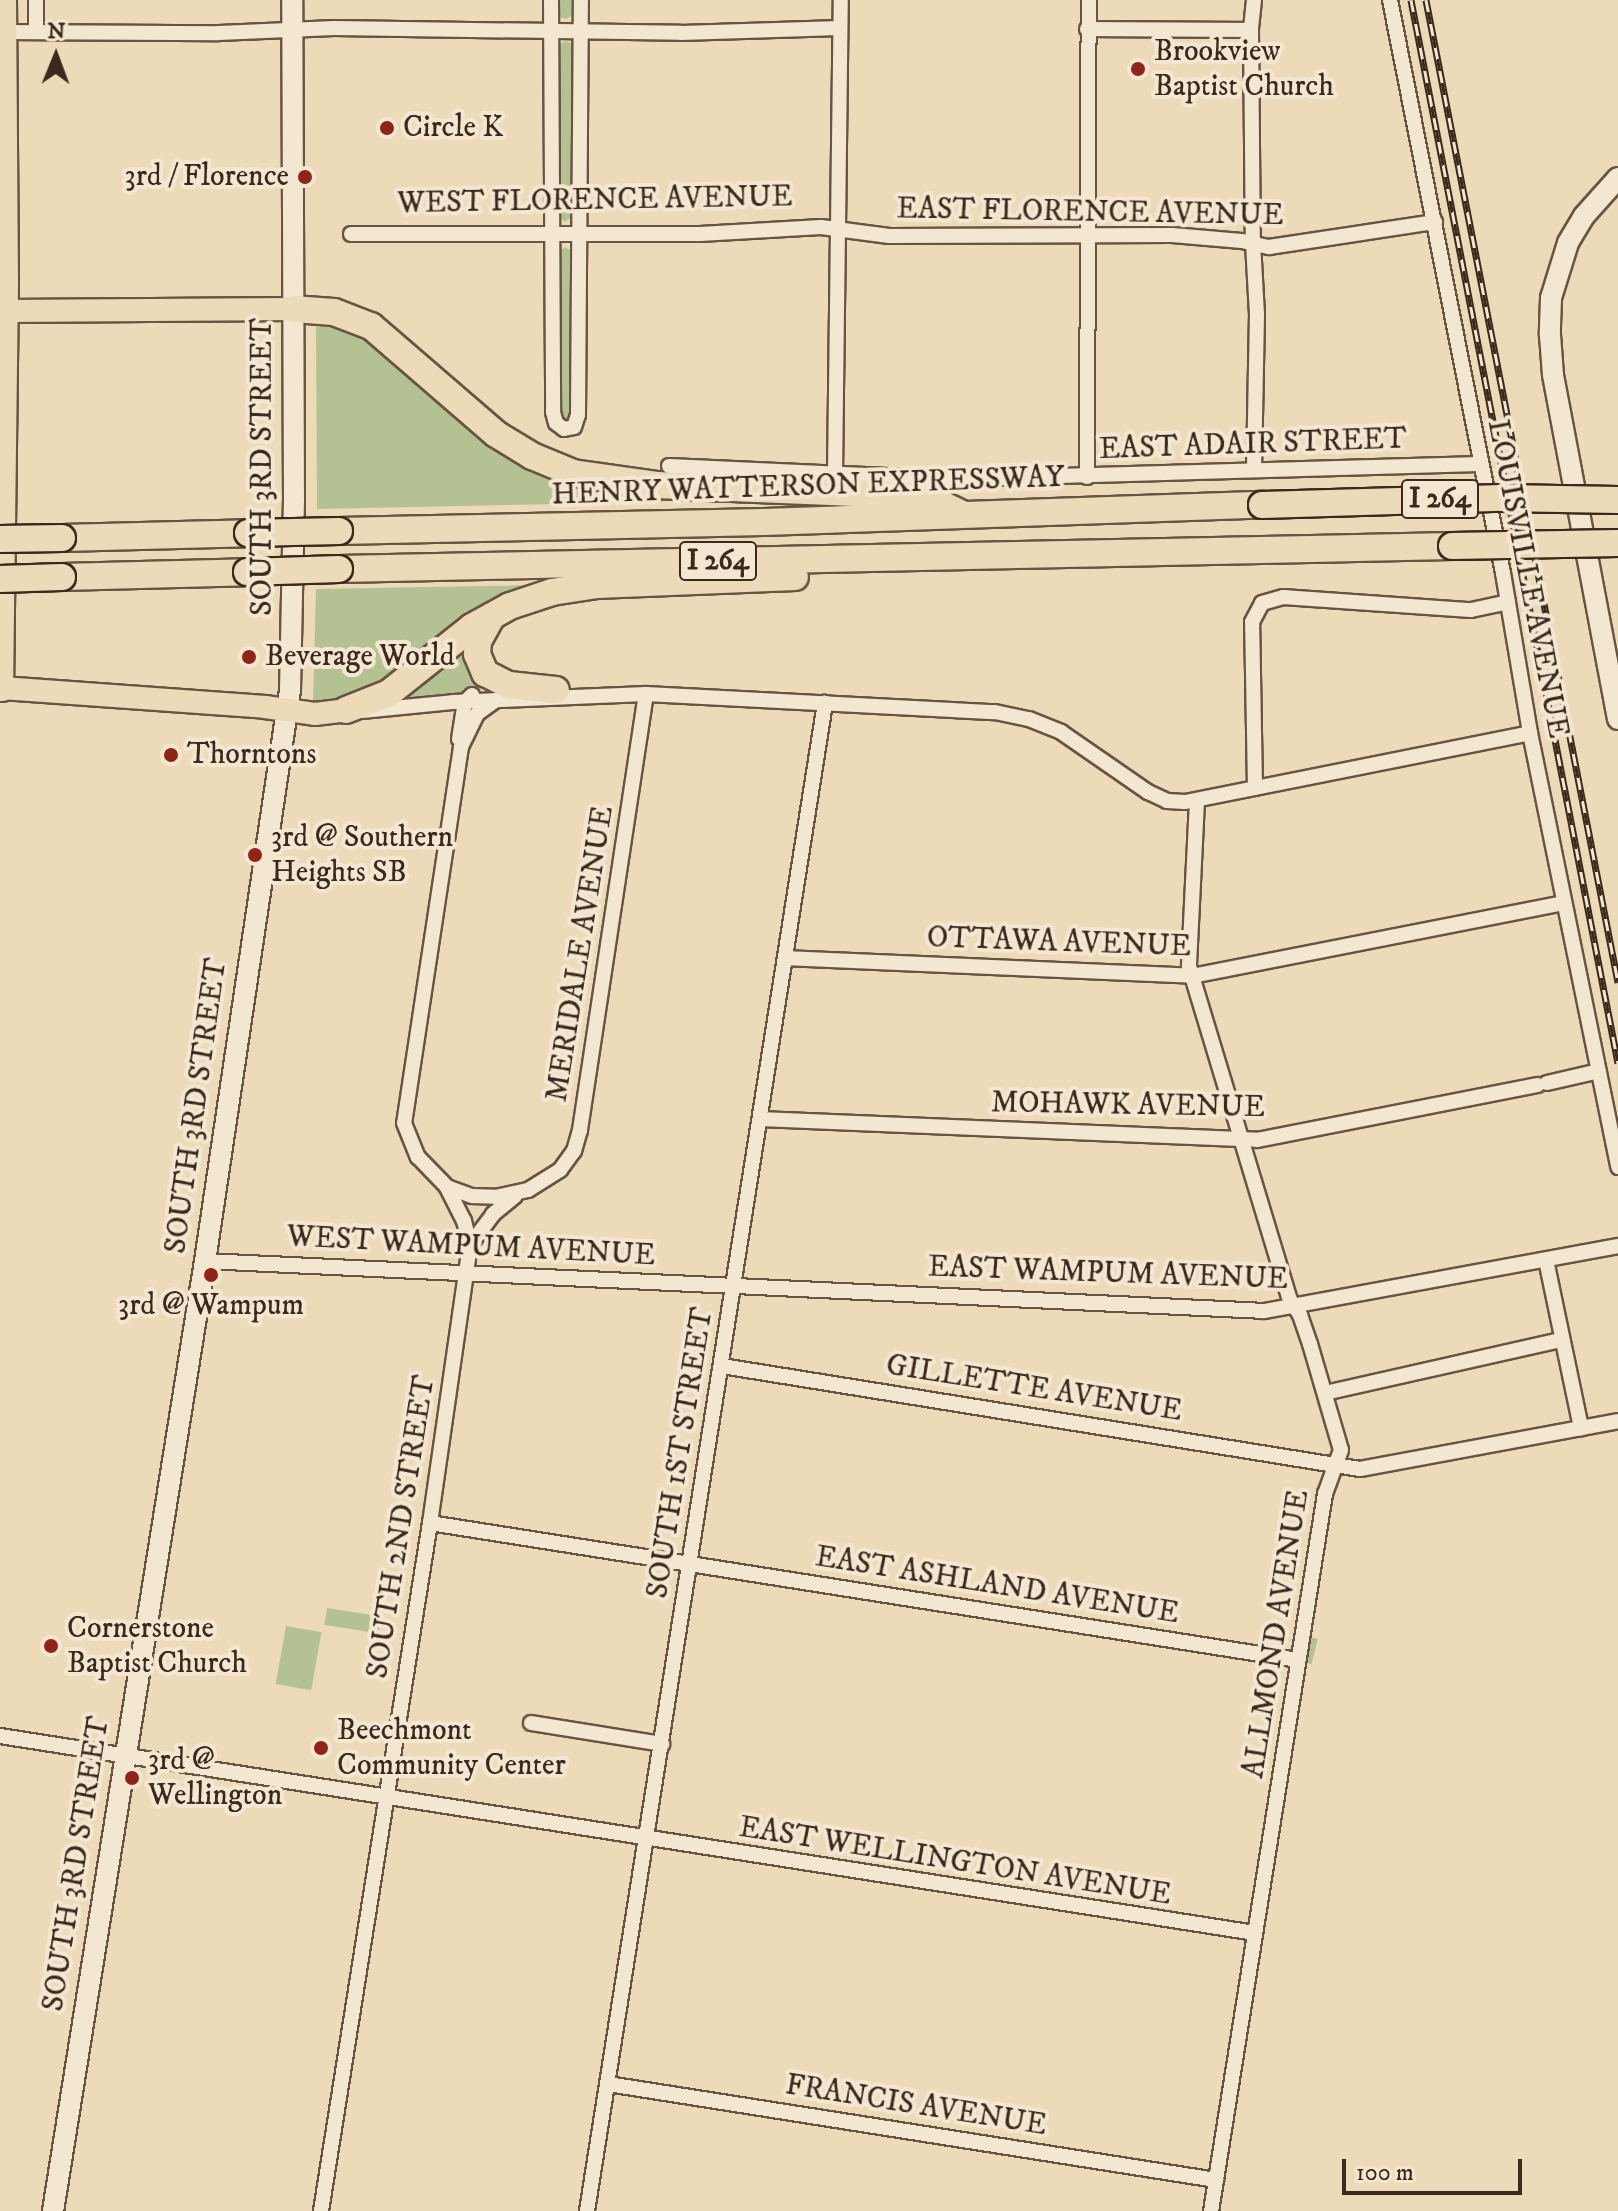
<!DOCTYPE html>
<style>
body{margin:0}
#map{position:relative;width:1618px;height:2211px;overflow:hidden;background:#ecdab9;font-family:"IM FELL DW Pica",serif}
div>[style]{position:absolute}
.green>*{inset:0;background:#b3c193;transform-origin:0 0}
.roads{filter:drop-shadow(2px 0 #685443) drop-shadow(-2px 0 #685443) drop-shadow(0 2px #685443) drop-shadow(0 -2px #685443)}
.street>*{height:14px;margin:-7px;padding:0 7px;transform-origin:7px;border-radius:7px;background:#f3e7d2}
.secondary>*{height:20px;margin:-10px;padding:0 10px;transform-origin:10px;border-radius:10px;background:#f3e7d2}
.primary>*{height:22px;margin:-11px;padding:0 11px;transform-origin:11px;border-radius:11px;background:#ecdab9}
.highway>*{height:26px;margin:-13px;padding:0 13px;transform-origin:13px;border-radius:13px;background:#ecdab9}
.rail>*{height:7px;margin-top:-3.5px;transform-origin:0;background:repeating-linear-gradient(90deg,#f3e7d2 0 12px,#3c281c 0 24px);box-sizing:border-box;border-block:2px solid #3c281c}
.bridges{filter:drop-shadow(2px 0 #3c281c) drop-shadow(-2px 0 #3c281c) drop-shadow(0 2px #3c281c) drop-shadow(0 -2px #3c281c)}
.highway-bridge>*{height:26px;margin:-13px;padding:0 13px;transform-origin:13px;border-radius:13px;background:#ecdab9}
.dots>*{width:22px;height:22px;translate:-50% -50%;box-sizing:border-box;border:4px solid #f3e7d2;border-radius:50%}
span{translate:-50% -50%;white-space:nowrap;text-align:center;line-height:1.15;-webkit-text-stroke:8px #f3e7d2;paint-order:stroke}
.shield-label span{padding:2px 6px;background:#f3e7d2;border:2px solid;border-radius:6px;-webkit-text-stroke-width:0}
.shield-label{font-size:28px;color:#3c281c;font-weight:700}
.poi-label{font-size:30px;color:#3c281c}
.left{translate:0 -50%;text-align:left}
.right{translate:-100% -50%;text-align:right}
.street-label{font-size:30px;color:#3c281c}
.north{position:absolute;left:16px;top:16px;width:80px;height:80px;-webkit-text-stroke:6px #f3e7d2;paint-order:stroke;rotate:1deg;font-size:22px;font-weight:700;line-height:32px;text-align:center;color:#3c281c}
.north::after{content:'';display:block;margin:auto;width:28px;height:36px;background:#3c281c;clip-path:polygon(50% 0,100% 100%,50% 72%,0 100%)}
.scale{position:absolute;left:1342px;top:2159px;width:180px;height:36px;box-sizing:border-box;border:4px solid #3c281c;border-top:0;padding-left:10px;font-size:24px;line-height:28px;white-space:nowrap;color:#3c281c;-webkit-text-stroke:6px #f3e7d2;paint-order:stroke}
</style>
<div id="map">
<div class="green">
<i style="clip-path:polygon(556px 0,577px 0,575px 14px,566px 19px,559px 17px)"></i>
<i style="clip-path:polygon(565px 41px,573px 44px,576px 50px,575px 214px,565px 222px,557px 215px,556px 47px)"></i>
<i style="clip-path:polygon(565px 247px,572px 251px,572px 418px,564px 421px,560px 418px,558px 252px)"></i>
<i style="clip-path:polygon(316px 321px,363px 332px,483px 436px,712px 497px,654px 502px,317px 509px)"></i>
<i style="clip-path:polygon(555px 581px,398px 676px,348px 701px,313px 703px,316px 589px,534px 585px)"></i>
<i style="clip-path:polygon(468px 644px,487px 688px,463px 689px,460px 695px,413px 699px,408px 695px)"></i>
<i style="left:327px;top:1608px;width:55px;height:17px;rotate:9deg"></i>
<i style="left:286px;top:1626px;width:36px;height:59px;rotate:10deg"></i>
<i style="left:1310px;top:1637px;width:8px;height:26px;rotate:14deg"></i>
</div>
<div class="roads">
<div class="street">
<i style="left:551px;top:0;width:412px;rotate:89.7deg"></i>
<i style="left:553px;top:412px;width:11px;rotate:75deg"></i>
<i style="left:556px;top:423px;width:10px;rotate:37deg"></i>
<i style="left:564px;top:429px;width:10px;rotate:-11deg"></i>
<i style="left:574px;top:427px;width:13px;rotate:-72deg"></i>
<i style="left:578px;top:415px;width:415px;rotate:-89.6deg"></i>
<i style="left:1254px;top:0;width:30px;rotate:96deg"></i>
<i style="left:1251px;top:30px;width:213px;rotate:89.5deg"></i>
<i style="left:1253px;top:243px;width:71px;rotate:86.8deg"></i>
<i style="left:1257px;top:314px;width:156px;rotate:91.1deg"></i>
<i style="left:1390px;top:0;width:584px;rotate:78.84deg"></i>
<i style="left:1503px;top:573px;width:162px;rotate:80.4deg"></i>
<i style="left:1530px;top:733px;width:443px;rotate:78.5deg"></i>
<i style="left:1087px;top:29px;width:164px;rotate:0.3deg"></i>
<i style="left:1px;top:32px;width:218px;rotate:0.3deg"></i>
<i style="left:219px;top:33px;width:115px;rotate:-2.5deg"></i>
<i style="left:334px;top:28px;width:347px;rotate:0.8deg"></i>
<i style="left:681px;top:33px;width:159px;rotate:-1.8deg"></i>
<i style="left:36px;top:32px;width:32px;rotate:-90deg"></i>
<i style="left:351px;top:234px;width:349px"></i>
<i style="left:700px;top:234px;width:121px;rotate:-3.3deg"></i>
<i style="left:821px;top:227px;width:69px;rotate:7.5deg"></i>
<i style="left:889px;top:236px;width:283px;rotate:-0.2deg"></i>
<i style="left:1172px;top:235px;width:70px;rotate:4.9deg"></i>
<i style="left:1242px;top:241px;width:28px;rotate:13deg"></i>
<i style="left:1269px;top:247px;width:168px;rotate:-8.6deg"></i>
<i style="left:669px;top:466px;width:284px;rotate:2.6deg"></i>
<i style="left:953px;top:479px;width:527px;rotate:-1.63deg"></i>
<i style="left:835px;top:473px;width:473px;rotate:-89.3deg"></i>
<i style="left:1087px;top:477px;width:477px;rotate:-89.8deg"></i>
<i style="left:496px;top:700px;width:24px;rotate:144deg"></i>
<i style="left:477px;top:714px;width:37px;rotate:116deg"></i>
<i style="left:461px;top:747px;width:380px;rotate:98.6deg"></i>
<i style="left:404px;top:1123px;width:37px;rotate:68deg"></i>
<i style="left:418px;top:1157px;width:42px;rotate:46deg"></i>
<i style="left:447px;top:1187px;width:27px;rotate:20deg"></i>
<i style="left:472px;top:1196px;width:23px;rotate:2deg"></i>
<i style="left:495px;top:1197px;width:34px;rotate:-12deg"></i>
<i style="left:528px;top:1190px;width:38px;rotate:-32deg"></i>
<i style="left:560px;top:1170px;width:24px;rotate:-54deg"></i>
<i style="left:574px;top:1151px;width:22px;rotate:-74deg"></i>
<i style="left:580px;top:1130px;width:441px;rotate:-81.4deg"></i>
<i style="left:362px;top:711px;width:91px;rotate:-5.6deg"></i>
<i style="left:453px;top:702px;width:193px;rotate:-2.4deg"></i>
<i style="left:646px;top:694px;width:349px;rotate:3deg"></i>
<i style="left:995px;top:712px;width:35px;rotate:12deg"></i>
<i style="left:1029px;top:719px;width:35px;rotate:22deg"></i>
<i style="left:1061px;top:732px;width:106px;rotate:34.6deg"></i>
<i style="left:1148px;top:792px;width:21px;rotate:25deg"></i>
<i style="left:1167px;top:801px;width:18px;rotate:3deg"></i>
<i style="left:1185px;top:802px;width:352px;rotate:-11.3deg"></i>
<i style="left:459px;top:739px;width:37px;rotate:-81deg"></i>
<i style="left:465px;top:702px;width:10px;rotate:-45deg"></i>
<i style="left:1255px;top:788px;width:166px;rotate:-91deg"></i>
<i style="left:1252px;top:622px;width:21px;rotate:-62deg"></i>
<i style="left:1262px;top:603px;width:22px;rotate:-16deg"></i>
<i style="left:1283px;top:597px;width:188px;rotate:4deg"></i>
<i style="left:1471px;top:610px;width:38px;rotate:-12deg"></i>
<i style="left:1197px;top:801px;width:165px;rotate:92.8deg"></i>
<i style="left:1189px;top:966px;width:349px;rotate:73.2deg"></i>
<i style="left:1290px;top:1300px;width:18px;rotate:56deg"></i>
<i style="left:1300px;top:1315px;width:31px;rotate:71deg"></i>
<i style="left:1310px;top:1344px;width:110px;rotate:73.7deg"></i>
<i style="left:1341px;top:1450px;width:47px;rotate:110deg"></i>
<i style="left:1325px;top:1494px;width:726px;rotate:99.03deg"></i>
<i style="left:785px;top:958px;width:407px;rotate:2.5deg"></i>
<i style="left:1192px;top:976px;width:379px;rotate:-11.1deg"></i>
<i style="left:1547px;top:1083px;width:53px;rotate:-13deg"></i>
<i style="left:761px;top:1119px;width:496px;rotate:2.4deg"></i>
<i style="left:1257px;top:1140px;width:286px;rotate:-11.1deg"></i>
<i style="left:470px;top:1245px;width:39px;rotate:-53deg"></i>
<i style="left:493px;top:1214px;width:28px;rotate:-39deg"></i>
<i style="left:1546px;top:1260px;width:172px;rotate:78.2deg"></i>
<i style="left:205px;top:1261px;width:1060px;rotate:2.7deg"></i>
<i style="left:1264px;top:1311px;width:360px;rotate:-10.4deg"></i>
<i style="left:722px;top:1366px;width:646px;rotate:9.17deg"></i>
<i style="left:1360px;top:1469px;width:262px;rotate:-10.5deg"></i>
<i style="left:1325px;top:1393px;width:242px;rotate:-12.7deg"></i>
<i style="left:430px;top:1523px;width:879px;rotate:8.97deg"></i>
<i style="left:531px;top:1723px;width:133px;rotate:9.1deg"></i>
<i style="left:0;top:1736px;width:1270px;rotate:8.92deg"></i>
<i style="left:608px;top:2084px;width:616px;rotate:8.97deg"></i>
<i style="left:321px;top:2211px;width:697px;rotate:-81deg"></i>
<i style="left:430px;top:1523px;width:281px;rotate:-81.8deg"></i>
<i style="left:470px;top:1245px;width:25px;rotate:-104deg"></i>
<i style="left:464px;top:1221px;width:38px;rotate:-117deg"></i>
<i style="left:587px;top:2211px;width:1527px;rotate:-81.03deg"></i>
</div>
<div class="secondary">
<i style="left:1618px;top:178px;width:51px;rotate:131.8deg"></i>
<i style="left:1584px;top:216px;width:31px;rotate:121deg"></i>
<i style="left:1568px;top:243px;width:58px;rotate:107.2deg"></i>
<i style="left:1551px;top:298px;width:37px;rotate:92deg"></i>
<i style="left:1550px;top:335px;width:40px;rotate:85.7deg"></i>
<i style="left:1553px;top:375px;width:350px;rotate:79.3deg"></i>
<i style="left:53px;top:2211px;width:962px;rotate:-80.91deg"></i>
<i style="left:205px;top:1261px;width:577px;rotate:-81.53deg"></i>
<i style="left:290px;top:690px;width:191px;rotate:-88.8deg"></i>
<i style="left:294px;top:499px;width:499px;rotate:-90.2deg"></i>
</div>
<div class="primary">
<i style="left:5px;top:0;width:282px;rotate:89.6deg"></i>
<i style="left:7px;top:282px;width:406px;rotate:90.7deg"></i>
<i style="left:2px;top:688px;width:264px;rotate:4.1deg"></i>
<i style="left:265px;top:707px;width:50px;rotate:8deg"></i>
<i style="left:315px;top:714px;width:31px;rotate:-7deg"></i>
<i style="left:7px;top:311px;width:286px;rotate:-0.4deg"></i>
</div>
<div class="highway">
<i style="left:293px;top:309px;width:41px;rotate:4.2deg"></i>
<i style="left:334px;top:312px;width:40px;rotate:21deg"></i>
<i style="left:371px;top:326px;width:165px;rotate:40.8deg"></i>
<i style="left:496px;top:434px;width:42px;rotate:31.4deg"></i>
<i style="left:532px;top:456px;width:44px;rotate:22.5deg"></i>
<i style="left:573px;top:473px;width:84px;rotate:8.2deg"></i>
<i style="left:656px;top:485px;width:269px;rotate:2.3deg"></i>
<i style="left:925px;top:496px;width:41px;rotate:25.9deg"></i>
<i style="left:0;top:312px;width:7px;rotate:-8deg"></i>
<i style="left:339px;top:531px;width:425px;rotate:-1.2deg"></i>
<i style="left:764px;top:522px;width:498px;rotate:-2deg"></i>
<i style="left:62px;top:538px;width:186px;rotate:-1.5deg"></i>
<i style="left:339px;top:569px;width:1113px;rotate:-1.18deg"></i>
<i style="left:62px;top:577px;width:185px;rotate:-1.5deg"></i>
<i style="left:492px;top:616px;width:29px;rotate:119deg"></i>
<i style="left:478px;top:641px;width:13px;rotate:94deg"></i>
<i style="left:477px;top:654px;width:21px;rotate:67deg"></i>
<i style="left:485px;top:673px;width:27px;rotate:27deg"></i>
<i style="left:509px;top:685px;width:47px;rotate:6.1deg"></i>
<i style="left:0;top:688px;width:2px"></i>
<i style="left:346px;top:710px;width:46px;rotate:-21.6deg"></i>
<i style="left:389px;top:693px;width:106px;rotate:-38.5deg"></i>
<i style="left:472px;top:627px;width:43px;rotate:-28.9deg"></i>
<i style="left:510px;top:606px;width:44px;rotate:-18.4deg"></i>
<i style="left:552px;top:592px;width:46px;rotate:-8.8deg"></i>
<i style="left:597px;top:585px;width:198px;rotate:-2.3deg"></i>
</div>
</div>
<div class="rail">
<i style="left:1411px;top:0;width:1083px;rotate:78.98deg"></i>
<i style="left:1426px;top:0;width:1001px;rotate:78.94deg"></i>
</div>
<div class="bridges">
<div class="highway-bridge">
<i style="left:1262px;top:505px;width:240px;rotate:-1.7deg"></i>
<i style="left:1502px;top:498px;width:116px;rotate:1deg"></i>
<i style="left:248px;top:533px;width:91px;rotate:-1.3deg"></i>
<i style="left:0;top:539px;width:62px;rotate:-0.9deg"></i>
<i style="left:1452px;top:546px;width:166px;rotate:-1deg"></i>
<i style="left:247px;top:572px;width:92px;rotate:-1.9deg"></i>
<i style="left:0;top:579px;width:62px;rotate:-1.8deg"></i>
</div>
</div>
<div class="dots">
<i style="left:1138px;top:69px;background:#8f2418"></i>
<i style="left:387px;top:128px;background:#8f2418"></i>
<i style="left:305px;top:177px;background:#8f2418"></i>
<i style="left:249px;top:657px;background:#8f2418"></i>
<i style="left:171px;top:755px;background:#8f2418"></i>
<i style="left:255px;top:855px;background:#8f2418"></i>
<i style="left:211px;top:1275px;background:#8f2418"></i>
<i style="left:51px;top:1646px;background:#8f2418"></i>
<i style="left:321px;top:1748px;background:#8f2418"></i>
<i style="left:132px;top:1778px;background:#8f2418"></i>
</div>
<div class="shield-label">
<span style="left:1440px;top:499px">I 264</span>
<span style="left:718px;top:561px">I 264</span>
</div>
<div class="poi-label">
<span class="left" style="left:1154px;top:69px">Brookview<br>Baptist Church</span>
<span class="left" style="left:403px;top:128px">Circle K</span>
<span class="right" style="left:289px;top:177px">3rd / Florence</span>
<span class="left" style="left:265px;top:657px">Beverage World</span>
<span class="left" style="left:187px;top:755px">Thorntons</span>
<span class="left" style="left:271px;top:855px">3rd @ Southern<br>Heights SB</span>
<span style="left:211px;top:1306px">3rd @ Wampum</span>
<span class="left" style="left:67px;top:1646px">Cornerstone<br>Baptist Church</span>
<span class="left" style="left:337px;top:1748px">Beechmont<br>Community Center</span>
<span class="left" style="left:148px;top:1778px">3rd @<br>Wellington</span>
</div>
<div class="street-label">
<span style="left:595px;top:201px;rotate:-1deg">WEST FLORENCE AVENUE</span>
<span style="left:1090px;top:213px;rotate:1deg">EAST FLORENCE AVENUE</span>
<span style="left:1253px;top:445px;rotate:-2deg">EAST ADAIR STREET</span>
<span style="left:263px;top:467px;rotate:-90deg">SOUTH 3RD STREET</span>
<span style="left:808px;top:487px;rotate:-2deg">HENRY WATTERSON EXPRESSWAY</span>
<span style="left:1527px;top:579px;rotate:79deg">LOUISVILLE AVENUE</span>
<span style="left:1059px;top:943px;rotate:2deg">OTTAWA AVENUE</span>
<span style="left:581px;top:954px;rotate:-81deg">MERIDALE AVENUE</span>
<span style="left:197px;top:1106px;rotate:-82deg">SOUTH 3RD STREET</span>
<span style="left:1128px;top:1106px;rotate:1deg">MOHAWK AVENUE</span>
<span style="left:471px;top:1247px;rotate:3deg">WEST WAMPUM AVENUE</span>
<span style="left:1108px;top:1274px;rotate:2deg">EAST WAMPUM AVENUE</span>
<span style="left:1034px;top:1389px;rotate:9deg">GILLETTE AVENUE</span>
<span style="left:681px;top:1453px;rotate:-81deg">SOUTH 1ST STREET</span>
<span style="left:402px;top:1527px;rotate:-81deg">SOUTH 2ND STREET</span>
<span style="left:997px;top:1586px;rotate:9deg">EAST ASHLAND AVENUE</span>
<span style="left:1277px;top:1634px;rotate:-81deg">ALLMOND AVENUE</span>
<span style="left:955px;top:1862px;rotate:9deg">EAST WELLINGTON AVENUE</span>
<span style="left:77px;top:1864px;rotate:-81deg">SOUTH 3RD STREET</span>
<span style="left:916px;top:2106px;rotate:9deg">FRANCIS AVENUE</span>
</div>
<div class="north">N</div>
<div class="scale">100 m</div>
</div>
